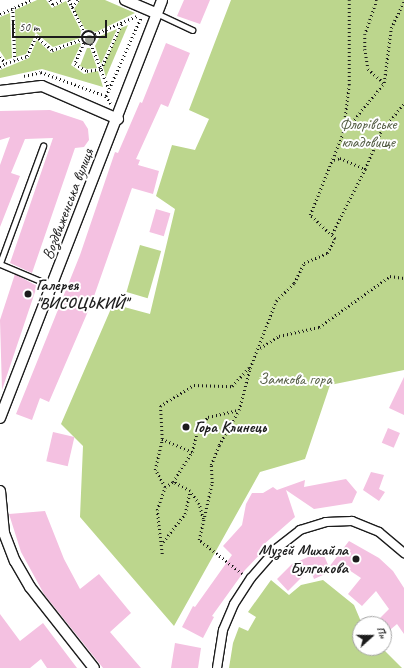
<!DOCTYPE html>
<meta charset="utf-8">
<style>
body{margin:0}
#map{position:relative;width:404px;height:668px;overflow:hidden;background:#fff;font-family:Caveat,sans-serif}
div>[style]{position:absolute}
.green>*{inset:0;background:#bcd68d;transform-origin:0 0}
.building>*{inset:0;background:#f4c1e1;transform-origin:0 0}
.path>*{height:2.5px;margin-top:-1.25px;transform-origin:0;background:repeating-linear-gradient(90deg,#1c1c1c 0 1px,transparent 0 4px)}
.path>.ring{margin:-1.25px;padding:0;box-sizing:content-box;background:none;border:2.5px solid #1c1c1c;border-radius:50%}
.roads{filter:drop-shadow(1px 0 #1c1c1c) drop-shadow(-1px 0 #1c1c1c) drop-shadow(0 1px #1c1c1c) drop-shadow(0 -1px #1c1c1c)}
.service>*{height:5px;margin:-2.5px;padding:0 2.5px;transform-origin:2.5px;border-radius:2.5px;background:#fff}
.pedestrian>*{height:8px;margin:-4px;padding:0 4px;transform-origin:4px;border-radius:4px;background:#fff}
.minor>*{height:10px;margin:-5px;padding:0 5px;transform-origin:5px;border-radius:5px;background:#fff}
.trees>*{width:9px;height:9px;margin:-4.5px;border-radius:50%;background:#a1a698}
.dots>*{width:11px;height:11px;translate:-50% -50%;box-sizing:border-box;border:2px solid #fff;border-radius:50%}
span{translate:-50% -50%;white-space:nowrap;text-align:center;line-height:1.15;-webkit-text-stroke:4px #fff;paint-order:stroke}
.park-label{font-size:16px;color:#545d44}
.street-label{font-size:16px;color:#1c1c1c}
.poi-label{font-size:16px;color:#1c1c1c;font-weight:700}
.left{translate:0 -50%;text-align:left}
.right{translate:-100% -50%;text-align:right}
.north{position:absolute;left:352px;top:616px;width:40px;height:40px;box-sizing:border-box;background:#fff;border:1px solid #a4a4a4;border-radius:50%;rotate:69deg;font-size:11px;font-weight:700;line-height:16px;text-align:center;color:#1c1c1c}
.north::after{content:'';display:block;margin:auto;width:14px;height:18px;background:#1c1c1c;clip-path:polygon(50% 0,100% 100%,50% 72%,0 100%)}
.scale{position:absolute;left:12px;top:20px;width:95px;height:18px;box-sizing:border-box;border:2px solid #1c1c1c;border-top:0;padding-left:5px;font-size:12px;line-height:14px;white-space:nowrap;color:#1c1c1c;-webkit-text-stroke:3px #fff;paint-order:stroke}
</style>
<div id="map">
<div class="green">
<i style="clip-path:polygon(37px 0,46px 0,52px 8px,66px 1px,81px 31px,80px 38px,53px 47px,36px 33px,26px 54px,16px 57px,15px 10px)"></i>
<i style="clip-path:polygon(80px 0,105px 0,135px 13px,96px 32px,85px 29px,74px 9px)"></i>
<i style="clip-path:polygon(231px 0,404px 0,404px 370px,330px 385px,305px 459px,260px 472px,174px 626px,80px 517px,83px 446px,61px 424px,113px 304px,150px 314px,175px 209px,156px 196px,172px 145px,195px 150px,209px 119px,189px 110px)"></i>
<i style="clip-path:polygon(10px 13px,12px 58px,6px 60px,0 51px,0 17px)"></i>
<i style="clip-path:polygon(128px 25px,106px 77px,103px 67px,121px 28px)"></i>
<i style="clip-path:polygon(117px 29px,101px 64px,95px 46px,100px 36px)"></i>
<i style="clip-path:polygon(37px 40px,51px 53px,79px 43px,81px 44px,71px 65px,84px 74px,98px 71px,103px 87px,42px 69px,0 78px,0 70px,29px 58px)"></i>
<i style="clip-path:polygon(87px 48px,90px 48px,97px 68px,87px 69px,80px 66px)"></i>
<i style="left:140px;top:245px;width:22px;height:49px;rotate:16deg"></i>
<i style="clip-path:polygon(271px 580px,289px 595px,301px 585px,323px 580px,354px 605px,362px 624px,360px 648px,382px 648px,402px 668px,229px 668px,233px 643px,239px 627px,248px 631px,256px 617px,248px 612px)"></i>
</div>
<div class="building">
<i style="clip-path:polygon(184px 0,210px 0,200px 24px,177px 16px)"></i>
<i style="clip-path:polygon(166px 43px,190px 53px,168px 107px,161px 104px,136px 159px,140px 160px,138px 165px,159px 171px,153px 194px,132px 188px,92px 302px,49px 402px,40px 398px,32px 420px,16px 414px,80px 255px,115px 152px,118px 153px,140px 102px,142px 103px)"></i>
<i style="clip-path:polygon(50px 110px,83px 121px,88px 129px,89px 140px,84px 147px,75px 148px,32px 273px,10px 263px,53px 138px,25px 139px,11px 173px,20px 176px,0 227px,0 165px,10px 137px,0 140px,0 111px)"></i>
<i style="left:156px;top:209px;width:15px;height:24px;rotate:16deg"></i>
<i style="clip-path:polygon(15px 274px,37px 286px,2px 390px,0 320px)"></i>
<i style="clip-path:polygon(404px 377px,404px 415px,389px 408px)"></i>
<i style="left:388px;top:428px;width:13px;height:16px;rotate:23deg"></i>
<i style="left:53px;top:432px;width:22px;height:30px;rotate:13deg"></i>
<i style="clip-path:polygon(371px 472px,384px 475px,379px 489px,385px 492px,379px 501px,363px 490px)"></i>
<i style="clip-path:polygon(346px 479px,357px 492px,352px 503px,314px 509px,286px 490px,295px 517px,263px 545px,266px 548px,245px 570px,212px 616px,214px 617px,203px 638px,182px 627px,193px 606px,195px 607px,232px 555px,223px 546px,242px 525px,246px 504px,252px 493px,263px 493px,273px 487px,277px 490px,305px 480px,304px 487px)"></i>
<i style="clip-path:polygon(45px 511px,64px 559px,80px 589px,99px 574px,131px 613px,110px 632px,141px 668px,103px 668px,44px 594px,21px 552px,9px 514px)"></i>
<i style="clip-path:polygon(349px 541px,379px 558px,393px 571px,404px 588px,404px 634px,397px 624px,384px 635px,384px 624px,374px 624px,389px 609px,376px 591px,362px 606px,348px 594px,361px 578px,343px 566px,314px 579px,310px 569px,288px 591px,277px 579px,292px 564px,322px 551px,329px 567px)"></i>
<i style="clip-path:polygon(0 614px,20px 641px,43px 623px,77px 668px,47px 668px,41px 659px,30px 668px,0 668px)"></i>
<i style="clip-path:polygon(175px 643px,201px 648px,198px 668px,171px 668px)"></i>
</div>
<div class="path">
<i style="left:50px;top:0;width:6px;rotate:59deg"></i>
<i style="left:53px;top:5px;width:10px;rotate:-29deg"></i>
<i style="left:69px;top:0;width:37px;rotate:64deg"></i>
<i style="left:377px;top:0;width:36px;rotate:109deg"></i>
<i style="left:365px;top:34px;width:15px;rotate:90deg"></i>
<i style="left:365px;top:49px;width:20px;rotate:81deg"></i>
<i style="left:368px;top:69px;width:21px;rotate:41deg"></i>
<i style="left:72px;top:7px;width:9px;rotate:-49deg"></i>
<i style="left:13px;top:8px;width:52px;rotate:87.8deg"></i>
<i style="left:0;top:14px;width:34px;rotate:-24deg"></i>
<i class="ring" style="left:82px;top:31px;width:11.5px;height:11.5px"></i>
<i style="left:95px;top:34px;width:46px;rotate:-23.2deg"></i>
<i style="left:84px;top:43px;width:23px;rotate:113deg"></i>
<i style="left:75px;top:64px;width:14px;rotate:30deg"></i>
<i style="left:87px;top:71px;width:14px;rotate:-8deg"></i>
<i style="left:101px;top:69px;width:51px;rotate:-65.5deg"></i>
<i style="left:91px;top:44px;width:48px;rotate:68.2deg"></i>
<i style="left:109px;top:89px;width:79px;rotate:-66deg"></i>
<i style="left:0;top:57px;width:8px;rotate:45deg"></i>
<i style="left:6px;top:63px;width:22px;rotate:-18deg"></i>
<i style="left:27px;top:56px;width:22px;rotate:-66deg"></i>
<i style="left:36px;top:36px;width:21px;rotate:41deg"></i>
<i style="left:52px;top:50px;width:32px;rotate:-20deg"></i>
<i style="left:0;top:67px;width:7px;rotate:-34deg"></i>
<i style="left:24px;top:76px;width:17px;rotate:-13deg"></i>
<i style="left:41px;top:72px;width:69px;rotate:20.3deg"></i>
<i style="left:106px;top:96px;width:8px;rotate:-67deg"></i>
<i style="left:106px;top:96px;width:9px;rotate:58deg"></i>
<i style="left:344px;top:132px;width:63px;rotate:-50.8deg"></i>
<i style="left:384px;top:83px;width:55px;rotate:-82.7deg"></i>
<i style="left:391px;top:28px;width:30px;rotate:-64deg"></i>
<i style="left:334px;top:160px;width:6px;rotate:-18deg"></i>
<i style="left:340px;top:158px;width:27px;rotate:24deg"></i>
<i style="left:332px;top:234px;width:73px;rotate:-63.1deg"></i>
<i style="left:365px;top:169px;width:39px;rotate:-67deg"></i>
<i style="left:380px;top:133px;width:38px;rotate:-51deg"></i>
<i style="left:260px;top:348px;width:22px;rotate:-32deg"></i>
<i style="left:279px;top:336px;width:41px;rotate:-12.7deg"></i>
<i style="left:319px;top:327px;width:87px;rotate:-35.7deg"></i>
<i style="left:390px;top:276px;width:14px;rotate:8deg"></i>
<i style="left:162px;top:439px;width:33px;rotate:-93deg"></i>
<i style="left:160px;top:406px;width:40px;rotate:-32deg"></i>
<i style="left:194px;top:385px;width:38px;rotate:2deg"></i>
<i style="left:232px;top:386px;width:25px;rotate:-47deg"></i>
<i style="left:165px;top:487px;width:9px;rotate:-32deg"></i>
<i style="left:203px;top:519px;width:16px;rotate:-105deg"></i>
<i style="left:199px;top:504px;width:16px;rotate:-125deg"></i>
<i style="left:190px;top:491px;width:19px;rotate:-152deg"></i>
<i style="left:173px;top:482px;width:36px;rotate:-58deg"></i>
<i style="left:192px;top:452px;width:25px;rotate:-76deg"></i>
<i style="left:198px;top:428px;width:15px;rotate:-48deg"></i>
<i style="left:208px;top:417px;width:31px;rotate:-13deg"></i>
<i style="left:163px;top:542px;width:36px;rotate:-52deg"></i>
<i style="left:185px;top:514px;width:24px;rotate:-78deg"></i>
<i style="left:162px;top:554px;width:44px;rotate:-96.5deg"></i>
<i style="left:157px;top:510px;width:24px;rotate:-71deg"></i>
<i style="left:165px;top:487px;width:20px;rotate:-120deg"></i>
<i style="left:155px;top:470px;width:32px;rotate:-77deg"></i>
<i style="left:162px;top:439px;width:33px;rotate:23deg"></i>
<i style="left:242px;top:574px;width:55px;rotate:-141.7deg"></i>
<i style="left:199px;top:540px;width:58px;rotate:-77.2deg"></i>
<i style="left:212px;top:483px;width:18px;rotate:-93deg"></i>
<i style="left:211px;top:465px;width:22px;rotate:-68deg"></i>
<i style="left:219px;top:445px;width:40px;rotate:-60.3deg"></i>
<i style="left:239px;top:410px;width:43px;rotate:-75.3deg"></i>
<i style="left:250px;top:368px;width:72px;rotate:-68.8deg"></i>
<i style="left:276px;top:301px;width:25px;rotate:-45deg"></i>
<i style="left:294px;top:283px;width:22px;rotate:-63deg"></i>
<i style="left:304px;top:263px;width:25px;rotate:-23deg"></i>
<i style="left:327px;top:253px;width:16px;rotate:-60deg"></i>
<i style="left:335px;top:239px;width:35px;rotate:-136deg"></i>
<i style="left:310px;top:215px;width:88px;rotate:-68.1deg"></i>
<i style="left:343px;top:133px;width:48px;rotate:-82.9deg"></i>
<i style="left:349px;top:85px;width:85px;rotate:-90deg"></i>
</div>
<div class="roads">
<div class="service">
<i style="left:156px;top:13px;width:40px;rotate:25deg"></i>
<i style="left:0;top:263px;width:125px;rotate:-69.8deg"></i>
<i style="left:0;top:264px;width:56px;rotate:22.9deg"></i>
</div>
<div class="pedestrian">
<i style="left:217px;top:668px;width:38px;rotate:-81deg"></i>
<i style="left:223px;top:630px;width:28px;rotate:-67deg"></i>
<i style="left:234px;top:604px;width:31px;rotate:-57deg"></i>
<i style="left:251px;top:578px;width:38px;rotate:-49deg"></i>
<i style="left:276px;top:549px;width:31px;rotate:-38deg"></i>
<i style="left:300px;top:530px;width:27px;rotate:-17deg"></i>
<i style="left:326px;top:522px;width:26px;rotate:-2deg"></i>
<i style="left:352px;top:521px;width:29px;rotate:22deg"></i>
<i style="left:379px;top:532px;width:33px;rotate:40deg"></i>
</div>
<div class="minor">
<i style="left:125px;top:0;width:34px;rotate:23deg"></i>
<i style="left:0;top:91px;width:42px;rotate:-6.8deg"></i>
<i style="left:42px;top:86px;width:83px;rotate:23.5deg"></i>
<i style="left:0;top:418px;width:448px;rotate:-68.8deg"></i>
<i style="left:0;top:491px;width:42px;rotate:84.6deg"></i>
<i style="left:4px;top:533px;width:30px;rotate:69deg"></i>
<i style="left:15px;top:561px;width:30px;rotate:60deg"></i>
<i style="left:30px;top:587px;width:103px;rotate:51.7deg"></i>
</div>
</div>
<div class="trees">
<i style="left:89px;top:39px"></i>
</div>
<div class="dots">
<i style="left:28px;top:294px;background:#1c1c1c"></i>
<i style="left:186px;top:427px;background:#1c1c1c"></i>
<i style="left:356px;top:559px;background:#1c1c1c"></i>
</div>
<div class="park-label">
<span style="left:368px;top:133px">Флорівське<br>кладовище</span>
<span style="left:295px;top:379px">Замкова гора</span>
</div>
<div class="street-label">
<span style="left:68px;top:204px;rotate:-69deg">Воздвиженська вулиця</span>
</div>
<div class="poi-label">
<span class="left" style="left:36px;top:294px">Галерея<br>"ВИСОЦЬКИЙ"</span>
<span class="left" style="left:194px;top:427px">Гора Клинець</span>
<span class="right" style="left:348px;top:559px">Музей Михайла<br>Булгакова</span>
</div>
<div class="north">Пн</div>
<div class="scale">50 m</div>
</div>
